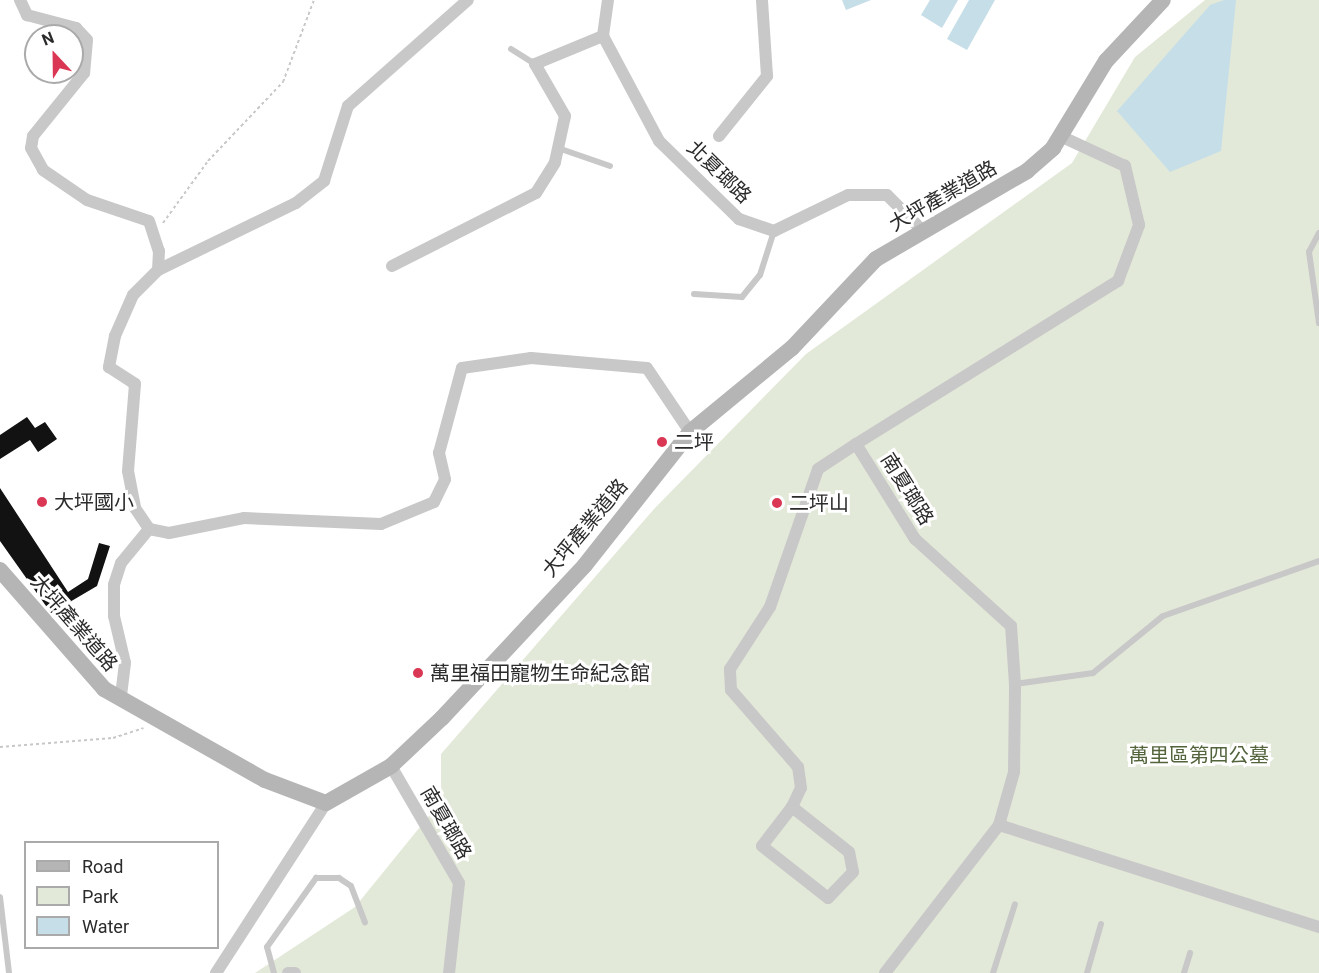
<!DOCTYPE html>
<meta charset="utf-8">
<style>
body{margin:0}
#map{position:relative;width:1319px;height:973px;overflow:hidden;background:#fff;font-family:Roboto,"Noto Sans TC",sans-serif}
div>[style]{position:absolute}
.green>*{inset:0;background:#e3e9d9}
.water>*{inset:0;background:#c6dee8}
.building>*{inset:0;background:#121212}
.path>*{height:2px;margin-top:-1px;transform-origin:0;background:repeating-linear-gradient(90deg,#c8c8c8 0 3px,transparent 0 6px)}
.lane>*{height:6px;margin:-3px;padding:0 3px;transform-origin:3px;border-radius:3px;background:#c8c8c8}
.street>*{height:12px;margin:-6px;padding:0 6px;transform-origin:6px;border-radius:6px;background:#c8c8c8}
.secondary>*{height:16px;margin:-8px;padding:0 8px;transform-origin:8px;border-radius:8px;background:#b5b5b5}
.dots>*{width:16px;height:16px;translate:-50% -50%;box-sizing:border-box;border:3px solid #fff;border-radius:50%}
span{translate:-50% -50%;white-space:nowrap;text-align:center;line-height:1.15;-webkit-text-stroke:6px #fff;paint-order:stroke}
.street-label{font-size:20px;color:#2b2b2b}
.poi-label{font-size:20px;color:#2b2b2b}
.left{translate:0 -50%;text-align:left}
.park-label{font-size:20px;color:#53643c}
.legend{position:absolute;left:24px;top:841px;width:195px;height:108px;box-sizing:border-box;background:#fff;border:2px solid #aaa;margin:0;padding:8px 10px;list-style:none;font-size:18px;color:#2b2b2b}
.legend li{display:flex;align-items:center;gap:12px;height:30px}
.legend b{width:30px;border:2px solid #aaa}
.north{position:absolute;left:24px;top:24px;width:60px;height:60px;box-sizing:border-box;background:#fff;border:2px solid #aaa;border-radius:50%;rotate:338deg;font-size:16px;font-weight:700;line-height:24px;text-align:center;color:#2b2b2b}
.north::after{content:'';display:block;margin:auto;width:21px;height:27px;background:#d93753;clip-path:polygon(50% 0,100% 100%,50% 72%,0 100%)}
</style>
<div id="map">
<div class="green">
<i style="clip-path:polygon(1205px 0,1319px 0,1319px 973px,255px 973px,355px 907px,441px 801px,441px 754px,654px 509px,806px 354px,1072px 163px,1135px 57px)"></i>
</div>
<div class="water">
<i style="clip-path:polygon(842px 0,871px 0,846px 10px)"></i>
<i style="clip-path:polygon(930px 0,958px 0,942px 28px,921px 15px)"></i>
<i style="clip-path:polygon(969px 0,995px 0,967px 50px,947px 39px)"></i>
<i style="clip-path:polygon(1224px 0,1236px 0,1221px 151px,1170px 172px,1117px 111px,1210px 5px)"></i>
</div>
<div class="building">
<i style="clip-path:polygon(27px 417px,35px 428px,45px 422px,57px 439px,38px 452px,30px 440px,0 459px,0 435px)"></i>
<i style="clip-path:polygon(0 488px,68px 592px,88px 579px,99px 543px,110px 546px,97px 586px,51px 613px,0 541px)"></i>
</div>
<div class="path">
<i style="left:163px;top:223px;width:77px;rotate:-54deg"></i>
<i style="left:208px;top:161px;width:109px;rotate:-46.5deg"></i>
<i style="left:283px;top:82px;width:88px;rotate:-69.3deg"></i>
<i style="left:0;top:747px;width:113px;rotate:-4.6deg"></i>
<i style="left:113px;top:738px;width:32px;rotate:-18deg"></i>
</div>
<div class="lane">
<i style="left:511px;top:49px;width:28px;rotate:32deg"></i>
<i style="left:558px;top:148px;width:55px;rotate:19.1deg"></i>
<i style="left:1319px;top:233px;width:21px;rotate:118deg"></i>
<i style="left:1309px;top:252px;width:72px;rotate:82deg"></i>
<i style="left:694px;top:294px;width:48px;rotate:3.6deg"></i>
<i style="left:742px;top:297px;width:28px;rotate:-51deg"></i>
<i style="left:760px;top:275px;width:46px;rotate:-72.3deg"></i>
<i style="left:1015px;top:684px;width:79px;rotate:-8deg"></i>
<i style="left:1093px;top:673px;width:90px;rotate:-39.2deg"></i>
<i style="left:1163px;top:616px;width:165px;rotate:-19.4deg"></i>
<i style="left:0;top:897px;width:77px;rotate:83.2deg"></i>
<i style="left:274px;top:973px;width:27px;rotate:-105deg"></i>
<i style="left:267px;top:947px;width:85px;rotate:-54.6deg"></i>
<i style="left:316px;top:878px;width:23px"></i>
<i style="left:339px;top:878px;width:14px;rotate:34deg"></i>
<i style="left:351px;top:886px;width:39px;rotate:69deg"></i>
<i style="left:993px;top:973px;width:72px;rotate:-72.3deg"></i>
<i style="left:1087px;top:973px;width:51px;rotate:-74.1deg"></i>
<i style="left:1184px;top:973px;width:21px;rotate:-73deg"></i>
</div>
<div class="street">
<i style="left:20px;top:0;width:17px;rotate:65deg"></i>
<i style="left:27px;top:15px;width:51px;rotate:14.9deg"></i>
<i style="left:76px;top:28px;width:16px;rotate:47deg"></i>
<i style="left:87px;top:40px;width:33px;rotate:95deg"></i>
<i style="left:84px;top:73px;width:81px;rotate:129deg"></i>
<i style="left:33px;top:136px;width:12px;rotate:99deg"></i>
<i style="left:31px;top:148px;width:25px;rotate:61deg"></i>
<i style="left:43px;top:170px;width:53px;rotate:34.3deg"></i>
<i style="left:87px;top:200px;width:65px;rotate:18.7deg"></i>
<i style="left:149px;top:221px;width:32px;rotate:72deg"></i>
<i style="left:159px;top:251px;width:19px;rotate:93deg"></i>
<i style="left:158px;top:270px;width:35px;rotate:135deg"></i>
<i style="left:133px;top:295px;width:45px;rotate:113.7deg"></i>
<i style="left:115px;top:336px;width:32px;rotate:101deg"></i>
<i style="left:109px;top:367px;width:31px;rotate:33deg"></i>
<i style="left:135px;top:384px;width:87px;rotate:94.6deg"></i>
<i style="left:128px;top:471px;width:38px;rotate:79deg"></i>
<i style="left:135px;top:508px;width:25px;rotate:56deg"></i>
<i style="left:149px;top:529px;width:44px;rotate:129.5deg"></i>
<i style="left:121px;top:563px;width:23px;rotate:108deg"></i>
<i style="left:114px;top:585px;width:31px;rotate:90deg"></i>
<i style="left:114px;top:616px;width:48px;rotate:76.8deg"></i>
<i style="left:125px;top:663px;width:35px;rotate:97deg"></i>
<i style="left:608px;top:0;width:36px;rotate:98deg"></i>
<i style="left:603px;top:36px;width:119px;rotate:61.9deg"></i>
<i style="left:659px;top:141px;width:112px;rotate:44.3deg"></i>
<i style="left:739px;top:219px;width:37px;rotate:19deg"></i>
<i style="left:774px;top:231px;width:82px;rotate:-25.9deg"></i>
<i style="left:848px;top:195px;width:39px"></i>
<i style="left:887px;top:195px;width:52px;rotate:45deg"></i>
<i style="left:719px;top:136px;width:77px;rotate:-51.3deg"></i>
<i style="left:767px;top:76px;width:76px;rotate:-93.8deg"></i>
<i style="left:392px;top:266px;width:161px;rotate:-26.9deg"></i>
<i style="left:536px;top:193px;width:36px;rotate:-58deg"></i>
<i style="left:555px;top:162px;width:47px;rotate:-77.7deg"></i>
<i style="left:565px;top:116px;width:60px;rotate:-120deg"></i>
<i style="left:535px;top:64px;width:74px;rotate:-22.4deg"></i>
<i style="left:158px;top:270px;width:153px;rotate:-25.9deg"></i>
<i style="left:296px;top:203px;width:36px;rotate:-38deg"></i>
<i style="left:324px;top:181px;width:79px;rotate:-72.3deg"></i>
<i style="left:348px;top:106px;width:160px;rotate:-41.5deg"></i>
<i style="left:149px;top:529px;width:20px;rotate:11deg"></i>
<i style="left:169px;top:533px;width:76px;rotate:-11.3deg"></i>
<i style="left:244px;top:518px;width:137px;rotate:2.5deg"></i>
<i style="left:381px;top:524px;width:57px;rotate:-22.5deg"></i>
<i style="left:434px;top:502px;width:25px;rotate:-64deg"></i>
<i style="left:445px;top:479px;width:27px;rotate:-103deg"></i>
<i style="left:439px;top:453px;width:88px;rotate:-74.9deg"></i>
<i style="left:462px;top:368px;width:70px;rotate:-8.2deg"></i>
<i style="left:531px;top:358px;width:116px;rotate:4.9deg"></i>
<i style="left:647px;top:368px;width:77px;rotate:56.1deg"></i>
<i style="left:391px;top:766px;width:135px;rotate:59.8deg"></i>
<i style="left:459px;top:883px;width:91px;rotate:96.3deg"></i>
<i style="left:792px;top:807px;width:49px;rotate:127.6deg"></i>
<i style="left:762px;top:846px;width:84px;rotate:38.2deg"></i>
<i style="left:828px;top:898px;width:36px;rotate:-46deg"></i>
<i style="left:853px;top:872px;width:20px;rotate:-101deg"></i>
<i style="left:849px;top:852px;width:73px;rotate:-141.7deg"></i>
<i style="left:792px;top:807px;width:21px;rotate:-65deg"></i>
<i style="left:801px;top:788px;width:21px;rotate:-98deg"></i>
<i style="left:798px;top:767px;width:102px;rotate:-131deg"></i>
<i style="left:731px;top:690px;width:21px;rotate:-93deg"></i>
<i style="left:730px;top:669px;width:74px;rotate:-57.2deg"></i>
<i style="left:770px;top:607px;width:146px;rotate:-70.8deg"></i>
<i style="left:818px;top:469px;width:45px;rotate:-33.3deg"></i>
<i style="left:999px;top:825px;width:336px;rotate:17.7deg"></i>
<i style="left:216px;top:973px;width:202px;rotate:-57.1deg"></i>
<i style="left:288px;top:973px;width:7px"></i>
<i style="left:885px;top:973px;width:187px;rotate:-52.4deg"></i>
<i style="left:999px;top:825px;width:55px;rotate:-74.2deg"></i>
<i style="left:1014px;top:772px;width:88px;rotate:-89.3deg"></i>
<i style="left:1015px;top:684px;width:58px;rotate:-93.9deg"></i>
<i style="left:1011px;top:626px;width:130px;rotate:-137.8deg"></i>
<i style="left:915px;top:539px;width:112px;rotate:-121.8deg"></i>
<i style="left:856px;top:444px;width:309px;rotate:-31.9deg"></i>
<i style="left:1118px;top:281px;width:60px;rotate:-69.4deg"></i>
<i style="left:1139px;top:225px;width:61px;rotate:-103.3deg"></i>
<i style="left:1125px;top:166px;width:72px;rotate:-155.2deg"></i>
</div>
<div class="secondary">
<i style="left:0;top:570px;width:158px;rotate:48.8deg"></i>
<i style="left:104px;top:689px;width:185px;rotate:29.5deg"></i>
<i style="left:265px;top:780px;width:65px;rotate:20.7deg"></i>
<i style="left:326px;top:803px;width:75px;rotate:-29.6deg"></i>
<i style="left:391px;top:766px;width:70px;rotate:-43.3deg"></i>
<i style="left:442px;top:718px;width:209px;rotate:-46.9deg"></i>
<i style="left:585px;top:565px;width:169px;rotate:-51.7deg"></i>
<i style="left:690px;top:432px;width:132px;rotate:-39.5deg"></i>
<i style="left:792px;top:348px;width:122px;rotate:-46.7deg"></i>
<i style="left:876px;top:259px;width:175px;rotate:-30.2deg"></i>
<i style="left:1027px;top:171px;width:35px;rotate:-41deg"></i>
<i style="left:1053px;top:148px;width:102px;rotate:-58.7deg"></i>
<i style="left:1106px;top:61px;width:83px;rotate:-46.9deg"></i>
</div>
<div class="dots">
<i style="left:662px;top:442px;background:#d93753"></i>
<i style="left:42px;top:502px;background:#d93753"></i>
<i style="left:777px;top:503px;background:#d93753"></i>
<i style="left:418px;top:673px;background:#d93753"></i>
</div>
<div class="street-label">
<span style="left:719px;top:172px;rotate:44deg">北夏瑯路</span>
<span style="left:943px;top:196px;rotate:-30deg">大坪產業道路</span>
<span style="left:907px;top:489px;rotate:58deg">南夏瑯路</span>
<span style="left:585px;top:528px;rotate:-50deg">大坪產業道路</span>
<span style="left:74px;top:623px;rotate:49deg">大坪產業道路</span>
<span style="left:446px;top:823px;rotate:60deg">南夏瑯路</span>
</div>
<div class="poi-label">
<span class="left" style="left:674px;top:442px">二坪</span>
<span class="left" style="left:54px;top:502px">大坪國小</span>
<span class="left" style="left:789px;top:503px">二坪山</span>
<span class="left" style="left:430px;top:673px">萬里福田寵物生命紀念館</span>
</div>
<div class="park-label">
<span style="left:1199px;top:755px">萬里區第四公墓</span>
</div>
<ul class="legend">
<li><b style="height:8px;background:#b5b5b5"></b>Road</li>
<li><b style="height:16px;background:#e3e9d9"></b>Park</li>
<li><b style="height:16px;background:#c6dee8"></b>Water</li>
</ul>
<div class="north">N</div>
</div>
